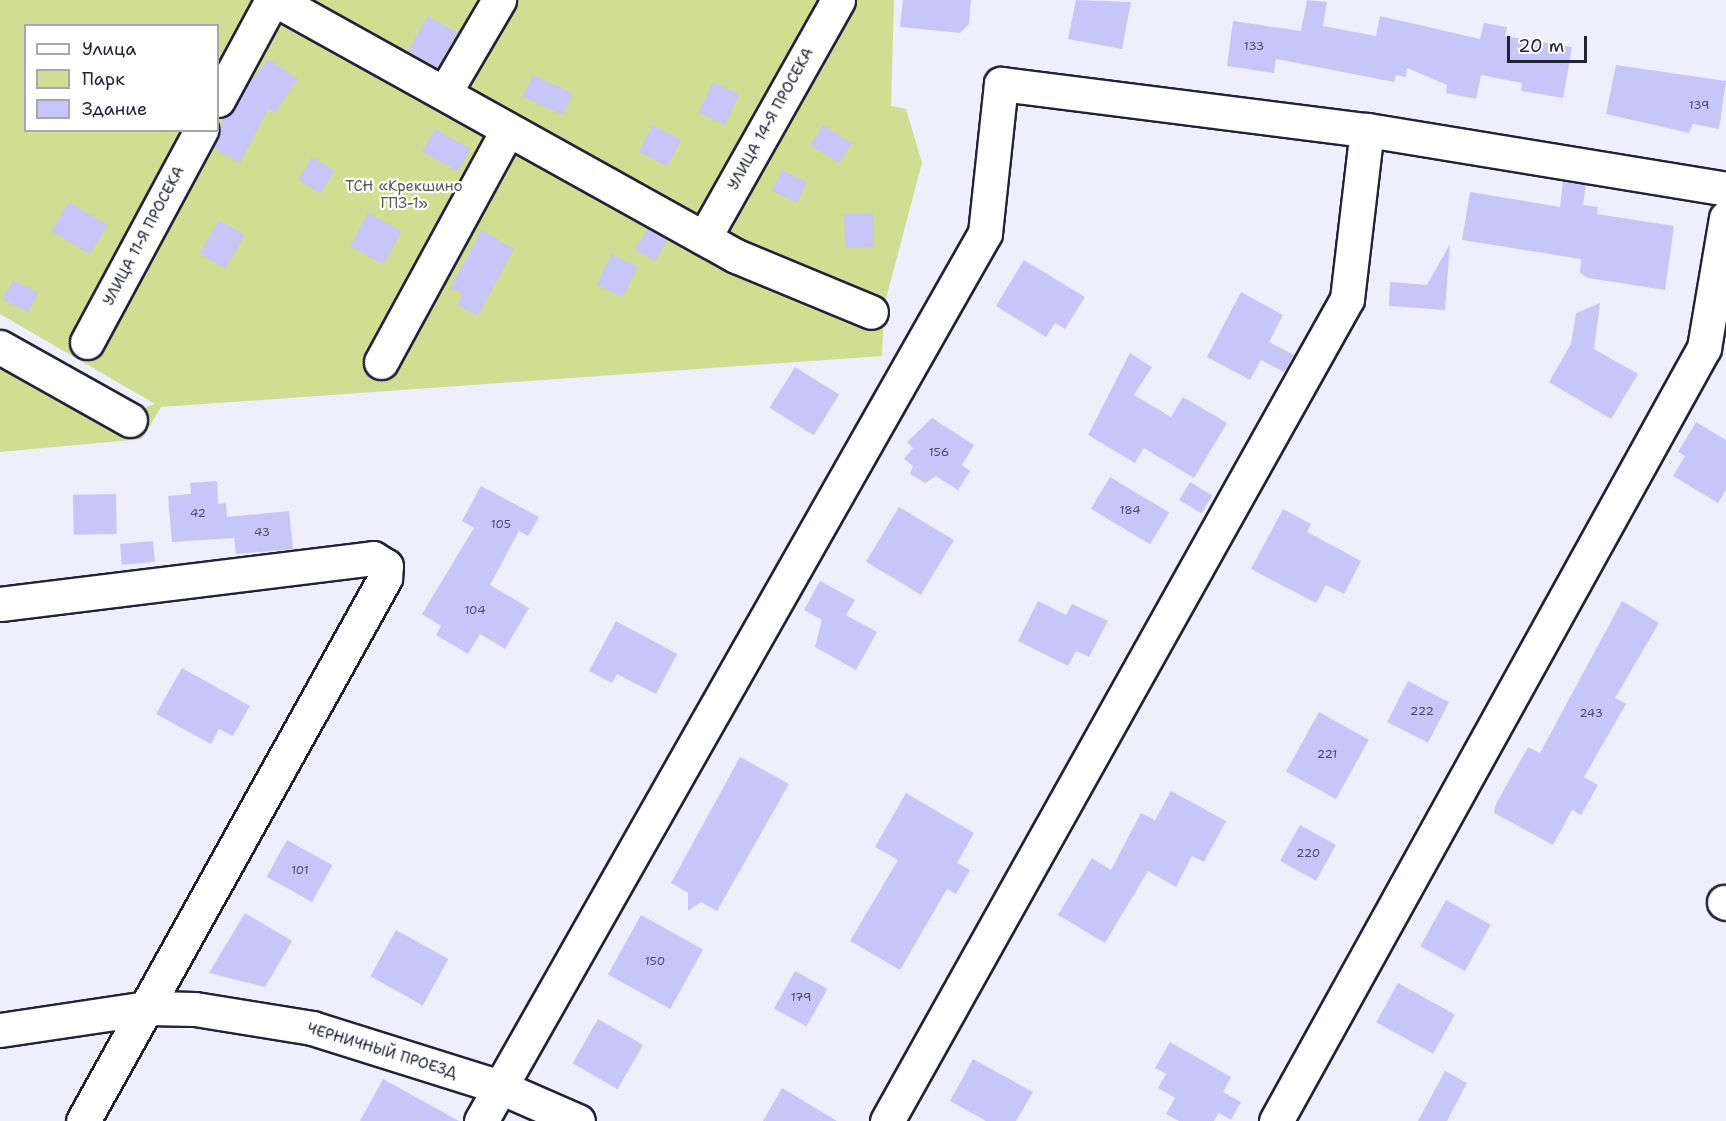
<!DOCTYPE html>
<meta charset="utf-8">
<style>
body{margin:0}
#map{position:relative;width:1726px;height:1121px;overflow:hidden;background:#eeeefd;font-family:"Shantell Sans",sans-serif}
div>[style]{position:absolute}
.green>*{inset:0;background:#d1dd90}
.building>*{inset:0;background:#c7c6f8;transform-origin:0 0}
.roads{filter:drop-shadow(2px 0 #22223b) drop-shadow(-2px 0 #22223b) drop-shadow(0 2px #22223b) drop-shadow(0 -2px #22223b)}
.minor>*{height:33px;margin:-16.5px;padding:0 16.5px;transform-origin:16.5px;border-radius:16.5px;background:#fff}
span{translate:-50% -50%;white-space:nowrap;text-align:center;line-height:1.15;-webkit-text-stroke:4.5px #fff;paint-order:stroke}
.number-label{font-size:12px;color:#4b4b6a}
.number-label span{-webkit-text-stroke-width:0}
.street-label{font-size:15px;color:#22223b}
.park-label{font-size:15px;color:#575a54}
.legend{position:absolute;left:24px;top:24px;width:195px;height:108px;box-sizing:border-box;background:#fff;border:2px solid #a7a7b1;margin:0;padding:8px 10px;list-style:none;font-size:18px;color:#22223b}
.legend li{display:flex;align-items:center;gap:12px;height:30px}
.legend b{width:30px;border:2px solid #a7a7b1}
.scale{position:absolute;left:1507px;top:36px;width:80px;height:27px;box-sizing:border-box;border:3px solid #22223b;border-top:0;padding-left:8px;font-size:18px;line-height:21px;white-space:nowrap;color:#22223b;-webkit-text-stroke:4px #fff;paint-order:stroke}
</style>
<div id="map">
<div class="green">
<i style="clip-path:polygon(evenodd,0 0,894px 0,891px 106px,906px 109px,922px 163px,884px 306px,882px 356px,161px 407px,142px 439px,0 452px,0 352px,137px 420px,142px 409px,155px 404px,0 314px,0 0,26px 26px,218px 26px,218px 130px,26px 130px,26px 26px)"></i>
</div>
<div class="building">
<i style="clip-path:polygon(903px 0,971px 0,969px 24px,960px 33px,900px 27px)"></i>
<i style="clip-path:polygon(1076px 0,1131px 2px,1122px 49px,1068px 39px)"></i>
<i style="clip-path:polygon(1307px 0,1327px 2px,1323px 26px,1376px 36px,1380px 16px,1480px 39px,1484px 23px,1507px 27px,1505px 36px,1572px 47px,1563px 98px,1521px 91px,1522px 83px,1481px 75px,1476px 99px,1446px 93px,1447px 85px,1407px 68px,1406px 77px,1396px 75px,1394px 82px,1276px 59px,1274px 73px,1227px 66px,1233px 21px,1301px 31px)"></i>
<i style="left:428px;top:16px;width:34px;height:40px;rotate:30deg"></i>
<i style="clip-path:polygon(268px 59px,298px 79px,275px 113px,269px 108px,240px 163px,213px 148px,224px 117px)"></i>
<i style="clip-path:polygon(1616px 65px,1726px 81px,1719px 129px,1693px 124px,1689px 133px,1606px 114px)"></i>
<i style="left:533px;top:75px;width:44px;height:24px;rotate:25deg"></i>
<i style="left:713px;top:82px;width:29px;height:34px;rotate:25deg"></i>
<i style="left:653px;top:125px;width:32px;height:30px;rotate:28deg"></i>
<i style="left:823px;top:125px;width:34px;height:24px;rotate:32deg"></i>
<i style="left:435px;top:129px;width:41px;height:26px;rotate:29deg"></i>
<i style="left:312px;top:157px;width:26px;height:27px;rotate:31deg"></i>
<i style="left:782px;top:170px;width:28px;height:23px;rotate:26deg"></i>
<i style="clip-path:polygon(1563px 182px,1586px 185px,1583px 205px,1598px 207px,1597px 214px,1674px 226px,1665px 290px,1588px 278px,1580px 273px,1581px 259px,1462px 240px,1470px 192px,1560px 207px)"></i>
<i style="left:69px;top:202px;width:45px;height:34px;rotate:31deg"></i>
<i style="left:368px;top:213px;width:38px;height:38px;rotate:28deg"></i>
<i style="left:873px;top:213px;width:34px;height:29px;rotate:88deg"></i>
<i style="left:219px;top:220px;width:30px;height:39px;rotate:30deg"></i>
<i style="left:648px;top:228px;width:23px;height:25px;rotate:31deg"></i>
<i style="clip-path:polygon(482px 230px,514px 249px,478px 316px,457px 305px,462px 294px,450px 288px)"></i>
<i style="clip-path:polygon(1450px 244px,1445px 310px,1389px 306px,1390px 282px,1427px 285px)"></i>
<i style="left:612px;top:254px;width:29px;height:34px;rotate:27deg"></i>
<i style="clip-path:polygon(1024px 260px,1085px 297px,1065px 329px,1055px 323px,1046px 337px,996px 306px)"></i>
<i style="left:13px;top:280px;width:28px;height:22px;rotate:27deg"></i>
<i style="clip-path:polygon(1241px 292px,1283px 315px,1269px 342px,1294px 355px,1284px 372px,1261px 360px,1250px 380px,1207px 357px)"></i>
<i style="clip-path:polygon(1600px 303px,1594px 349px,1638px 374px,1611px 419px,1549px 382px,1571px 344px,1576px 313px)"></i>
<i style="clip-path:polygon(1130px 353px,1152px 367px,1134px 395px,1171px 417px,1183px 397px,1227px 423px,1194px 478px,1144px 448px,1135px 463px,1088px 435px)"></i>
<i style="left:795px;top:367px;width:52px;height:48px;rotate:32deg"></i>
<i style="clip-path:polygon(932px 418px,974px 445px,962px 465px,970px 471px,958px 490px,936px 476px,925px 483px,910px 474px,913px 466px,904px 459px,913px 448px,907px 442px)"></i>
<i style="clip-path:polygon(1696px 422px,1726px 440px,1726px 490px,1718px 503px,1673px 476px,1685px 456px,1678px 452px)"></i>
<i style="left:1110px;top:477px;width:69px;height:37px;rotate:31deg"></i>
<i style="clip-path:polygon(217px 481px,218px 504px,226px 503px,227px 517px,289px 511px,293px 549px,236px 554px,234px 538px,172px 542px,168px 496px,191px 494px,190px 483px)"></i>
<i style="left:1190px;top:482px;width:26px;height:21px;rotate:31deg"></i>
<i style="clip-path:polygon(481px 486px,539px 517px,528px 536px,519px 531px,490px 585px,529px 608px,505px 649px,480px 634px,468px 654px,436px 635px,441px 626px,422px 614px,474px 528px,462px 521px)"></i>
<i style="left:116px;top:494px;width:40px;height:43px;rotate:89deg"></i>
<i style="left:899px;top:507px;width:64px;height:64px;rotate:31deg"></i>
<i style="clip-path:polygon(1283px 509px,1311px 524px,1307px 532px,1361px 561px,1344px 594px,1326px 585px,1316px 603px,1251px 569px)"></i>
<i style="left:153px;top:541px;width:21px;height:33px;rotate:85deg"></i>
<i style="clip-path:polygon(820px 581px,855px 600px,846px 615px,877px 632px,856px 670px,815px 647px,822px 620px,804px 610px)"></i>
<i style="clip-path:polygon(1038px 601px,1066px 615px,1072px 604px,1108px 621px,1089px 657px,1076px 651px,1068px 666px,1018px 641px)"></i>
<i style="clip-path:polygon(1622px 601px,1659px 623px,1615px 698px,1626px 704px,1584px 777px,1598px 785px,1581px 815px,1572px 810px,1553px 845px,1494px 813px,1496px 804px,1528px 747px,1540px 753px)"></i>
<i style="clip-path:polygon(616px 621px,677px 654px,656px 694px,617px 674px,612px 683px,589px 671px)"></i>
<i style="clip-path:polygon(182px 668px,250px 706px,233px 736px,219px 729px,211px 744px,156px 714px)"></i>
<i style="left:1408px;top:681px;width:46px;height:46px;rotate:27deg"></i>
<i style="left:1319px;top:712px;width:57px;height:68px;rotate:29deg"></i>
<i style="clip-path:polygon(740px 757px,789px 784px,717px 911px,701px 902px,688px 911px,688px 893px,671px 883px)"></i>
<i style="clip-path:polygon(1171px 791px,1226px 821px,1204px 862px,1192px 856px,1176px 887px,1148px 871px,1105px 943px,1058px 915px,1092px 858px,1111px 870px,1141px 813px,1155px 820px)"></i>
<i style="clip-path:polygon(906px 793px,974px 833px,957px 863px,970px 870px,956px 894px,947px 889px,900px 970px,850px 941px,898px 860px,875px 847px)"></i>
<i style="left:1300px;top:825px;width:41px;height:41px;rotate:29deg"></i>
<i style="left:287px;top:840px;width:52px;height:42px;rotate:29deg"></i>
<i style="left:1446px;top:900px;width:51px;height:53px;rotate:29deg"></i>
<i style="clip-path:polygon(245px 913px,292px 941px,265px 987px,209px 973px)"></i>
<i style="left:641px;top:915px;width:71px;height:68px;rotate:29deg"></i>
<i style="left:396px;top:930px;width:60px;height:53px;rotate:29deg"></i>
<i style="left:795px;top:971px;width:37px;height:43px;rotate:29deg"></i>
<i style="left:1398px;top:983px;width:65px;height:45px;rotate:29deg"></i>
<i style="left:598px;top:1019px;width:52px;height:51px;rotate:30deg"></i>
<i style="clip-path:polygon(1170px 1042px,1231px 1077px,1223px 1092px,1241px 1102px,1231px 1120px,1219px 1113px,1214px 1121px,1179px 1121px,1166px 1114px,1175px 1098px,1158px 1088px,1166px 1074px,1155px 1068px)"></i>
<i style="clip-path:polygon(973px 1059px,1033px 1092px,1016px 1121px,986px 1121px,950px 1101px)"></i>
<i style="clip-path:polygon(1445px 1071px,1467px 1083px,1447px 1121px,1418px 1121px)"></i>
<i style="clip-path:polygon(383px 1079px,459px 1121px,360px 1121px)"></i>
<i style="clip-path:polygon(782px 1088px,837px 1121px,763px 1121px)"></i>
</div>
<div class="roads">
<div class="minor">
<i style="left:276px;top:0;width:526px;rotate:29.1deg"></i>
<i style="left:736px;top:256px;width:146px;rotate:22.5deg"></i>
<i style="left:445px;top:92px;width:107px;rotate:-59.6deg"></i>
<i style="left:218px;top:100px;width:114px;rotate:-61.6deg"></i>
<i style="left:704px;top:238px;width:273px;rotate:-60.6deg"></i>
<i style="left:87px;top:342px;width:241px;rotate:-61.7deg"></i>
<i style="left:0;top:347px;width:149px;rotate:29.3deg"></i>
<i style="left:381px;top:362px;width:261px;rotate:-61.4deg"></i>
<i style="left:0;top:604px;width:376px;rotate:-7deg"></i>
<i style="left:373px;top:558px;width:15px;rotate:32deg"></i>
<i style="left:386px;top:566px;width:12px;rotate:95deg"></i>
<i style="left:385px;top:578px;width:621px;rotate:119.08deg"></i>
<i style="left:1724px;top:902px;width:2px;rotate:27deg"></i>
<i style="left:0;top:1030px;width:150px;rotate:-8.5deg"></i>
<i style="left:148px;top:1008px;width:47px;rotate:1.2deg"></i>
<i style="left:195px;top:1009px;width:119px;rotate:9.2deg"></i>
<i style="left:312px;top:1028px;width:197px;rotate:17.4deg"></i>
<i style="left:500px;top:1087px;width:85px;rotate:23.6deg"></i>
<i style="left:481px;top:1121px;width:1021px;rotate:-60.42deg"></i>
<i style="left:985px;top:233px;width:150px;rotate:-83.9deg"></i>
<i style="left:1001px;top:84px;width:369px;rotate:7.2deg"></i>
<i style="left:1367px;top:130px;width:364px;rotate:9.3deg"></i>
<i style="left:887px;top:1121px;width:942px;rotate:-60.77deg"></i>
<i style="left:1347px;top:299px;width:170px;rotate:-83.3deg"></i>
<i style="left:1276px;top:1121px;width:884px;rotate:-61.03deg"></i>
<i style="left:1704px;top:348px;width:132px;rotate:-80.4deg"></i>
</div>
</div>
<div class="number-label">
<span style="left:1254px;top:47px">133</span>
<span style="left:1699px;top:106px">139</span>
<span style="left:939px;top:453px">156</span>
<span style="left:1130px;top:511px">184</span>
<span style="left:198px;top:514px">42</span>
<span style="left:501px;top:525px">105</span>
<span style="left:262px;top:533px">43</span>
<span style="left:475px;top:611px">104</span>
<span style="left:1422px;top:712px">222</span>
<span style="left:1591px;top:714px">243</span>
<span style="left:1327px;top:755px">221</span>
<span style="left:1308px;top:854px">220</span>
<span style="left:300px;top:871px">101</span>
<span style="left:655px;top:962px">150</span>
<span style="left:801px;top:998px">179</span>
</div>
<div class="street-label">
<span style="left:771px;top:119px;rotate:-61deg">УЛИЦА 14-Я ПРОСЕКА</span>
<span style="left:144px;top:236px;rotate:-62deg">УЛИЦА 11-Я ПРОСЕКА</span>
<span style="left:382px;top:1051px;rotate:17deg">ЧЕРНИЧНЫЙ ПРОЕЗД</span>
</div>
<div class="park-label">
<span style="left:404px;top:195px">ТСН «Крекшино<br>ГПЗ-1»</span>
</div>
<ul class="legend">
<li><b style="height:8px;background:#fff"></b>Улица</li>
<li><b style="height:16px;background:#d1dd90"></b>Парк</li>
<li><b style="height:16px;background:#c7c6f8"></b>Здание</li>
</ul>
<div class="scale">20 m</div>
</div>
